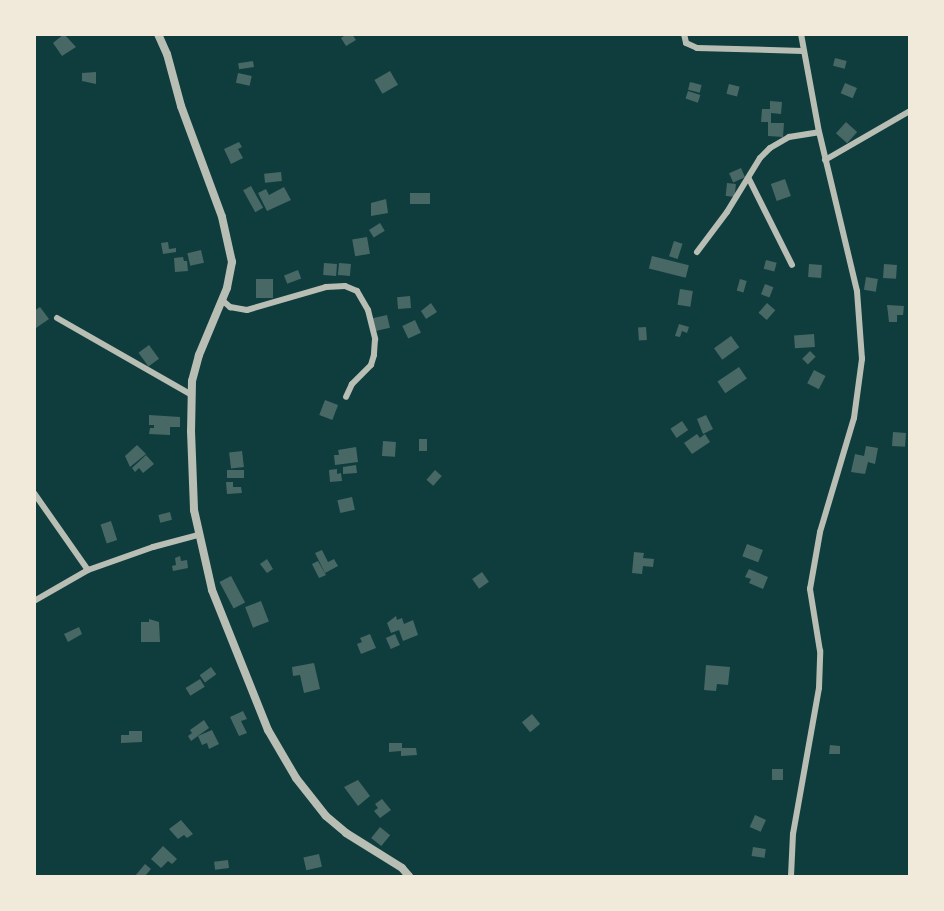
<!DOCTYPE html>
<style>
body{margin:0}
#map{position:relative;width:944px;height:911px;overflow:hidden;background:#0f3d3e;font-family:Helvetica,sans-serif}
div>[style]{position:absolute}
.building>*{inset:0;background:#486865;transform-origin:0 0}
.minor>*{height:6px;margin:-3px;padding:0 3px;transform-origin:3px;border-radius:3px;background:#b8beb3}
.tertiary>*{height:8px;margin:-4px;padding:0 4px;transform-origin:4px;border-radius:4px;background:#b8beb3}
span{translate:-50% -50%;white-space:nowrap;text-align:center;line-height:1.15;-webkit-text-stroke:6px #f1e9da;paint-order:stroke}
.frame{position:absolute;inset:0;border:36px solid #f1e9da;pointer-events:none}
</style>
<div id="map">
<div class="building">
<i style="clip-path:polygon(64px 34px,76px 47px,62px 56px,53px 43px)"></i>
<i style="clip-path:polygon(347px 34px,352px 34px,356px 40px,346px 46px,341px 38px)"></i>
<i style="left:835px;top:58px;width:12px;height:8px;rotate:14deg"></i>
<i style="left:253px;top:61px;width:6px;height:15px;rotate:81deg"></i>
<i style="left:390px;top:71px;width:16px;height:18px;rotate:60deg"></i>
<i style="clip-path:polygon(96px 72px,96px 84px,82px 81px,82px 73px)"></i>
<i style="left:238px;top:73px;width:14px;height:10px;rotate:12deg"></i>
<i style="left:690px;top:82px;width:12px;height:8px;rotate:14deg"></i>
<i style="left:845px;top:83px;width:13px;height:11px;rotate:23deg"></i>
<i style="left:729px;top:84px;width:11px;height:10px;rotate:15deg"></i>
<i style="left:688px;top:91px;width:13px;height:8px;rotate:18deg"></i>
<i style="clip-path:polygon(770px 101px,782px 102px,781px 114px,771px 113px,771px 123px,784px 123px,783px 137px,768px 136px,768px 122px,761px 122px,762px 109px,770px 109px)"></i>
<i style="left:846px;top:122px;width:15px;height:15px;rotate:42deg"></i>
<i style="clip-path:polygon(239px 142px,242px 147px,238px 149px,243px 158px,231px 164px,224px 149px)"></i>
<i style="left:741px;top:168px;width:10px;height:13px;rotate:66deg"></i>
<i style="left:281px;top:172px;width:9px;height:17px;rotate:84deg"></i>
<i style="left:785px;top:179px;width:18px;height:15px;rotate:71deg"></i>
<i style="left:727px;top:183px;width:9px;height:13px;rotate:6deg"></i>
<i style="left:251px;top:186px;width:25px;height:9px;rotate:61deg"></i>
<i style="clip-path:polygon(284px 187px,291px 200px,267px 211px,258px 193px,266px 189px,269px 195px)"></i>
<i style="left:410px;top:193px;width:20px;height:11px"></i>
<i style="clip-path:polygon(386px 199px,388px 213px,371px 216px,371px 203px)"></i>
<i style="left:380px;top:223px;width:9px;height:13px;rotate:58deg"></i>
<i style="left:367px;top:237px;width:17px;height:15px;rotate:80deg"></i>
<i style="left:674px;top:241px;width:9px;height:16px;rotate:18deg"></i>
<i style="clip-path:polygon(168px 242px,169px 249px,176px 248px,176px 252px,163px 254px,161px 243px)"></i>
<i style="left:201px;top:250px;width:13px;height:14px;rotate:77deg"></i>
<i style="left:652px;top:256px;width:38px;height:13px;rotate:14deg"></i>
<i style="clip-path:polygon(183px 257px,184px 261px,187px 261px,188px 271px,175px 272px,174px 258px)"></i>
<i style="left:766px;top:260px;width:11px;height:9px;rotate:15deg"></i>
<i style="left:324px;top:263px;width:13px;height:12px;rotate:4deg"></i>
<i style="left:339px;top:263px;width:12px;height:12px;rotate:5deg"></i>
<i style="left:809px;top:264px;width:13px;height:13px;rotate:4deg"></i>
<i style="left:884px;top:264px;width:13px;height:14px;rotate:4deg"></i>
<i style="left:298px;top:270px;width:9px;height:15px;rotate:69deg"></i>
<i style="left:866px;top:277px;width:12px;height:13px;rotate:9deg"></i>
<i style="left:256px;top:279px;width:17px;height:19px"></i>
<i style="left:740px;top:279px;width:7px;height:12px;rotate:16deg"></i>
<i style="left:765px;top:284px;width:9px;height:11px;rotate:21deg"></i>
<i style="left:680px;top:289px;width:13px;height:16px;rotate:9deg"></i>
<i style="left:410px;top:296px;width:12px;height:13px;rotate:85deg"></i>
<i style="clip-path:polygon(431px 303px,437px 312px,426px 319px,421px 311px)"></i>
<i style="left:767px;top:303px;width:11px;height:13px;rotate:41deg"></i>
<i style="clip-path:polygon(887px 305px,904px 306px,903px 315px,897px 315px,897px 322px,889px 322px)"></i>
<i style="clip-path:polygon(40px 307px,49px 319px,36px 328px,34px 311px)"></i>
<i style="left:387px;top:315px;width:13px;height:16px;rotate:77deg"></i>
<i style="left:415px;top:320px;width:14px;height:14px;rotate:65deg"></i>
<i style="clip-path:polygon(679px 324px,689px 327px,687px 333px,682px 331px,680px 337px,675px 336px)"></i>
<i style="left:646px;top:327px;width:13px;height:8px;rotate:86deg"></i>
<i style="left:814px;top:334px;width:13px;height:20px;rotate:86deg"></i>
<i style="left:731px;top:336px;width:14px;height:21px;rotate:54deg"></i>
<i style="left:149px;top:345px;width:17px;height:13px;rotate:54deg"></i>
<i style="left:810px;top:351px;width:8px;height:11px;rotate:45deg"></i>
<i style="left:739px;top:367px;width:14px;height:26px;rotate:56deg"></i>
<i style="left:814px;top:370px;width:13px;height:15px;rotate:27deg"></i>
<i style="left:325px;top:400px;width:14px;height:16px;rotate:21deg"></i>
<i style="clip-path:polygon(149px 415px,180px 417px,180px 427px,170px 427px,170px 435px,149px 434px,150px 428px,154px 428px,154px 425px,149px 425px)"></i>
<i style="clip-path:polygon(706px 415px,713px 429px,703px 434px,697px 419px)"></i>
<i style="left:682px;top:421px;width:11px;height:14px;rotate:56deg"></i>
<i style="left:893px;top:432px;width:13px;height:14px;rotate:4deg"></i>
<i style="clip-path:polygon(697px 434px,700px 438px,705px 434px,710px 442px,692px 454px,684px 443px)"></i>
<i style="left:419px;top:439px;width:8px;height:12px"></i>
<i style="left:383px;top:441px;width:13px;height:15px;rotate:4deg"></i>
<i style="clip-path:polygon(137px 445px,146px 454px,130px 467px,125px 456px)"></i>
<i style="clip-path:polygon(866px 446px,878px 448px,875px 464px,868px 462px,865px 474px,851px 472px,855px 454px,864px 456px)"></i>
<i style="clip-path:polygon(356px 447px,358px 462px,335px 465px,334px 455px,339px 455px,338px 450px)"></i>
<i style="left:242px;top:451px;width:16px;height:13px;rotate:83deg"></i>
<i style="clip-path:polygon(146px 455px,154px 464px,143px 473px,139px 468px,135px 472px,132px 468px)"></i>
<i style="clip-path:polygon(356px 465px,357px 473px,343px 474px,343px 467px)"></i>
<i style="clip-path:polygon(337px 469px,337px 474px,341px 473px,342px 481px,330px 482px,329px 470px)"></i>
<i style="left:227px;top:470px;width:17px;height:8px"></i>
<i style="left:435px;top:470px;width:9px;height:13px;rotate:41deg"></i>
<i style="clip-path:polygon(226px 482px,233px 482px,233px 487px,241px 487px,242px 493px,227px 494px)"></i>
<i style="left:352px;top:497px;width:13px;height:15px;rotate:77deg"></i>
<i style="left:170px;top:512px;width:8px;height:12px;rotate:76deg"></i>
<i style="left:111px;top:521px;width:20px;height:11px;rotate:72deg"></i>
<i style="left:747px;top:544px;width:17px;height:13px;rotate:21deg"></i>
<i style="clip-path:polygon(322px 550px,328px 562px,334px 559px,338px 566px,325px 573px,315px 553px)"></i>
<i style="clip-path:polygon(634px 552px,644px 553px,643px 558px,654px 559px,653px 567px,643px 566px,642px 574px,632px 573px)"></i>
<i style="clip-path:polygon(180px 556px,181px 561px,187px 560px,188px 568px,173px 571px,172px 566px,176px 565px,175px 558px)"></i>
<i style="clip-path:polygon(267px 559px,273px 569px,267px 573px,260px 564px)"></i>
<i style="clip-path:polygon(318px 561px,326px 575px,319px 578px,312px 564px)"></i>
<i style="clip-path:polygon(749px 569px,768px 577px,763px 589px,749px 583px,751px 579px,745px 577px)"></i>
<i style="left:482px;top:572px;width:12px;height:12px;rotate:55deg"></i>
<i style="left:231px;top:576px;width:30px;height:13px;rotate:62deg"></i>
<i style="left:261px;top:601px;width:22px;height:17px;rotate:69deg"></i>
<i style="clip-path:polygon(396px 616px,397px 620px,402px 618px,404px 624px,413px 620px,418px 635px,403px 641px,399px 630px,391px 633px,387px 623px)"></i>
<i style="clip-path:polygon(149px 619px,159px 622px,160px 642px,141px 642px,141px 622px,149px 622px)"></i>
<i style="clip-path:polygon(79px 627px,82px 634px,68px 642px,64px 634px)"></i>
<i style="clip-path:polygon(370px 634px,376px 648px,361px 654px,357px 644px,362px 642px,360px 638px)"></i>
<i style="left:395px;top:634px;width:12px;height:10px;rotate:66deg"></i>
<i style="clip-path:polygon(314px 663px,320px 689px,304px 693px,300px 675px,293px 676px,292px 667px)"></i>
<i style="clip-path:polygon(706px 665px,730px 667px,728px 685px,717px 684px,716px 691px,704px 690px)"></i>
<i style="left:211px;top:667px;width:9px;height:14px;rotate:54deg"></i>
<i style="left:200px;top:679px;width:9px;height:17px;rotate:58deg"></i>
<i style="clip-path:polygon(243px 711px,247px 719px,241px 721px,247px 733px,239px 736px,230px 717px)"></i>
<i style="left:532px;top:714px;width:13px;height:13px;rotate:51deg"></i>
<i style="clip-path:polygon(204px 720px,209px 728px,191px 741px,188px 736px,192px 733px,190px 730px)"></i>
<i style="clip-path:polygon(212px 730px,219px 744px,209px 749px,207px 743px,202px 745px,198px 736px)"></i>
<i style="clip-path:polygon(129px 731px,142px 731px,142px 742px,121px 743px,121px 735px,129px 735px)"></i>
<i style="clip-path:polygon(389px 743px,402px 743px,402px 748px,416px 748px,417px 755px,401px 756px,401px 751px,389px 752px)"></i>
<i style="clip-path:polygon(830px 745px,840px 746px,840px 754px,829px 754px)"></i>
<i style="left:772px;top:769px;width:11px;height:11px"></i>
<i style="clip-path:polygon(358px 780px,370px 796px,358px 806px,344px 787px)"></i>
<i style="clip-path:polygon(382px 799px,391px 810px,380px 818px,374px 811px,378px 808px,375px 804px)"></i>
<i style="left:755px;top:815px;width:12px;height:13px;rotate:24deg"></i>
<i style="clip-path:polygon(181px 820px,193px 834px,187px 838px,184px 835px,178px 839px,169px 829px)"></i>
<i style="left:380px;top:827px;width:13px;height:14px;rotate:39deg"></i>
<i style="clip-path:polygon(163px 846px,177px 859px,172px 864px,168px 861px,161px 868px,151px 859px)"></i>
<i style="left:753px;top:847px;width:13px;height:9px;rotate:9deg"></i>
<i style="left:319px;top:854px;width:13px;height:16px;rotate:77deg"></i>
<i style="left:228px;top:860px;width:8px;height:14px;rotate:83deg"></i>
<i style="clip-path:polygon(145px 864px,151px 869px,145px 876px,135px 876px)"></i>
</div>
<div class="minor">
<i style="left:684px;top:34px;width:9px;rotate:77deg"></i>
<i style="left:686px;top:43px;width:12px;rotate:24deg"></i>
<i style="left:697px;top:48px;width:106px;rotate:1.6deg"></i>
<i style="left:825px;top:160px;width:98px;rotate:-30deg"></i>
<i style="left:749px;top:179px;width:96px;rotate:63.4deg"></i>
<i style="left:697px;top:252px;width:50px;rotate:-53.1deg"></i>
<i style="left:727px;top:212px;width:63px;rotate:-58.6deg"></i>
<i style="left:760px;top:158px;width:14px;rotate:-45deg"></i>
<i style="left:770px;top:148px;width:22px;rotate:-30deg"></i>
<i style="left:789px;top:137px;width:30px;rotate:-9deg"></i>
<i style="left:222px;top:300px;width:11px;rotate:41deg"></i>
<i style="left:230px;top:307px;width:17px;rotate:10deg"></i>
<i style="left:247px;top:310px;width:82px;rotate:-16.2deg"></i>
<i style="left:326px;top:287px;width:19px;rotate:-3deg"></i>
<i style="left:345px;top:286px;width:13px;rotate:23deg"></i>
<i style="left:357px;top:291px;width:22px;rotate:60deg"></i>
<i style="left:368px;top:310px;width:30px;rotate:76deg"></i>
<i style="left:375px;top:339px;width:16px;rotate:94deg"></i>
<i style="left:374px;top:355px;width:10px;rotate:107deg"></i>
<i style="left:371px;top:365px;width:27px;rotate:135deg"></i>
<i style="left:352px;top:384px;width:14px;rotate:115deg"></i>
<i style="left:57px;top:318px;width:155px;rotate:29.7deg"></i>
<i style="left:34px;top:493px;width:94px;rotate:55deg"></i>
<i style="left:34px;top:601px;width:62px;rotate:-29.9deg"></i>
<i style="left:88px;top:570px;width:69px;rotate:-19.5deg"></i>
<i style="left:153px;top:547px;width:47px;rotate:-14.9deg"></i>
<i style="left:791px;top:876px;width:42px;rotate:-87.3deg"></i>
<i style="left:793px;top:834px;width:148px;rotate:-79.9deg"></i>
<i style="left:819px;top:688px;width:37px;rotate:-88deg"></i>
<i style="left:820px;top:651px;width:63px;rotate:-99.2deg"></i>
<i style="left:810px;top:589px;width:58px;rotate:-80deg"></i>
<i style="left:820px;top:532px;width:119px;rotate:-73.4deg"></i>
<i style="left:854px;top:418px;width:60px;rotate:-82.3deg"></i>
<i style="left:862px;top:359px;width:68px;rotate:-94.2deg"></i>
<i style="left:857px;top:291px;width:163px;rotate:-103.4deg"></i>
<i style="left:819px;top:132px;width:100px;rotate:-100.4deg"></i>
</div>
<div class="tertiary">
<i style="left:158px;top:34px;width:22px;rotate:66deg"></i>
<i style="left:167px;top:54px;width:54px;rotate:74.9deg"></i>
<i style="left:181px;top:106px;width:118px;rotate:69.7deg"></i>
<i style="left:222px;top:217px;width:46px;rotate:77.5deg"></i>
<i style="left:232px;top:262px;width:26px;rotate:101deg"></i>
<i style="left:227px;top:288px;width:73px;rotate:112.7deg"></i>
<i style="left:199px;top:355px;width:27px;rotate:105deg"></i>
<i style="left:192px;top:381px;width:50px;rotate:91.1deg"></i>
<i style="left:191px;top:431px;width:79px;rotate:87.8deg"></i>
<i style="left:194px;top:510px;width:82px;rotate:77.3deg"></i>
<i style="left:212px;top:590px;width:151px;rotate:68.2deg"></i>
<i style="left:268px;top:730px;width:56px;rotate:59.7deg"></i>
<i style="left:296px;top:778px;width:48px;rotate:51.7deg"></i>
<i style="left:326px;top:816px;width:26px;rotate:40deg"></i>
<i style="left:346px;top:833px;width:66px;rotate:32deg"></i>
<i style="left:402px;top:868px;width:11px;rotate:49deg"></i>
</div>
<div class="frame"></div>
</div>
